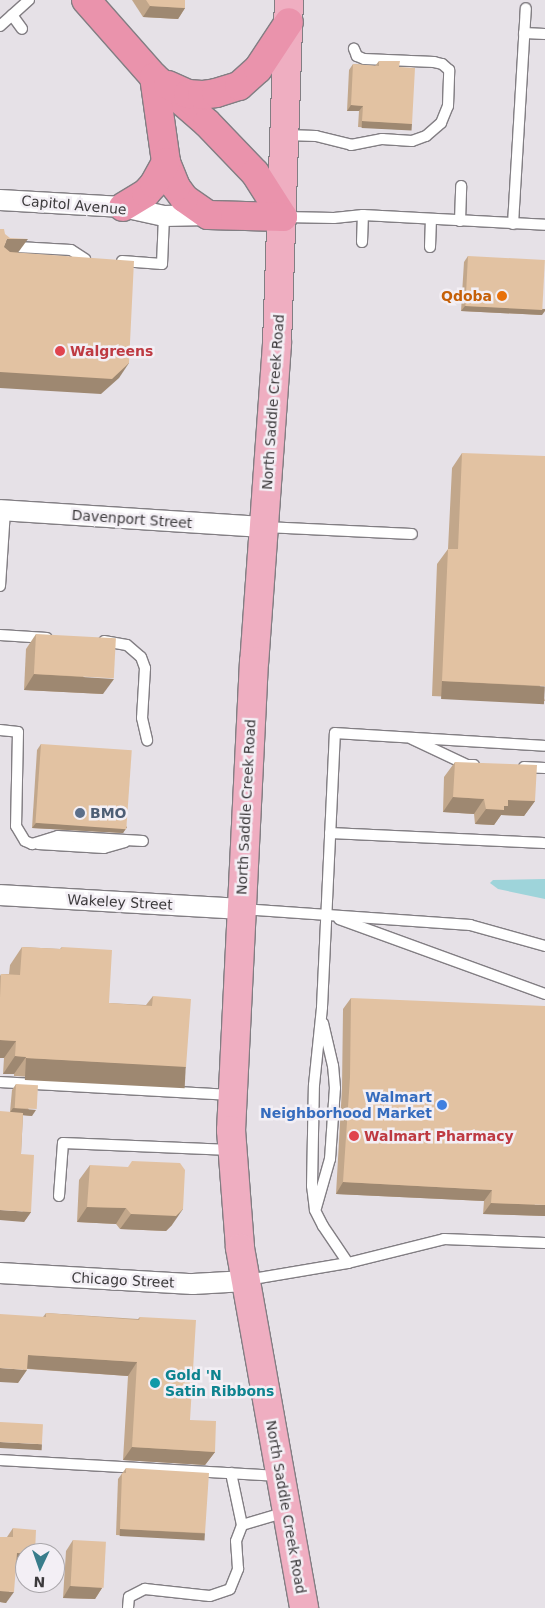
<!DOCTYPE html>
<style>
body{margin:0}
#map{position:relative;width:545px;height:1608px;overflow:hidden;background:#e6e1e7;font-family:"DejaVu Sans",sans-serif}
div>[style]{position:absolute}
.water>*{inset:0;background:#9ed4da}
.roads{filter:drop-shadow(1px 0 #827e83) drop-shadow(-1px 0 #827e83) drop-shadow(0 1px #827e83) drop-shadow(0 -1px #827e83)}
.service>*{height:10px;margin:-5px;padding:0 5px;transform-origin:5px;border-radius:5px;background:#fff}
.minor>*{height:20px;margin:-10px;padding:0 10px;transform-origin:10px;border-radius:10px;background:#fff}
.primary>*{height:28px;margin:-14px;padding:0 14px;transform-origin:14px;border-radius:14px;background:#efaec1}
.trunk>*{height:28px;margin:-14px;padding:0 14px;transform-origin:14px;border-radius:14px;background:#ea93ac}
.wall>*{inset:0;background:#c2a78b}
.shaded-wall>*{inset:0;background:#9e8871;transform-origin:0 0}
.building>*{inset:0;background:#e2c2a2;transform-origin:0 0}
.dots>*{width:14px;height:14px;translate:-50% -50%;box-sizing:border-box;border:2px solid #f3eff5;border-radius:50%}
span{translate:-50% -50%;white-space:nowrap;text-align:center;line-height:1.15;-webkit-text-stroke:5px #f3eff5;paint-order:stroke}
.street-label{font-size:14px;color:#3c3a3c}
.food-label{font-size:14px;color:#c56008;font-weight:700}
.right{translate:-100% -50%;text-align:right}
.health-label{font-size:14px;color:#be3a42;font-weight:700}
.left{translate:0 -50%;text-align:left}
.service-label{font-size:14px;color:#4e5e75;font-weight:700}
.shop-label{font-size:14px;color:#366cbe;font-weight:700}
.culture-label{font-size:14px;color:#0d838f;font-weight:700}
.north{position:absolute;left:15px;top:1543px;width:50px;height:50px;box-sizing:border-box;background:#f3eff5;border:1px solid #aaa7ab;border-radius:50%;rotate:183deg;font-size:14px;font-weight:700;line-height:20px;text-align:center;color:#3c3a3c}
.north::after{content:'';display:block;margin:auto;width:18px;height:22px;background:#387d8b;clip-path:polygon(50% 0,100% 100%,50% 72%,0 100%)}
</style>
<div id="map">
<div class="water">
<i style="clip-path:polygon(545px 879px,545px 899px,498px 889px,490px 883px,493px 880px)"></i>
</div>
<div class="roads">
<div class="service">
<i style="left:12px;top:15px;width:17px;rotate:54deg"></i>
<i style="left:0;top:26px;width:39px;rotate:-42deg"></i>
<i style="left:524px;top:33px;width:21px;rotate:3deg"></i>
<i style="left:286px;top:135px;width:30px;rotate:2deg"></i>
<i style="left:316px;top:136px;width:36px;rotate:14deg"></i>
<i style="left:351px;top:145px;width:32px;rotate:-11deg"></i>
<i style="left:382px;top:139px;width:30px;rotate:4deg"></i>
<i style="left:412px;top:141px;width:15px;rotate:-20deg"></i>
<i style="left:426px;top:136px;width:20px;rotate:-41deg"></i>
<i style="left:441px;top:123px;width:18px;rotate:-68deg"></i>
<i style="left:448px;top:106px;width:36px;rotate:-88deg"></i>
<i style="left:449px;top:70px;width:9px;rotate:-139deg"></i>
<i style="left:442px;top:64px;width:8px;rotate:-166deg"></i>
<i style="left:434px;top:62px;width:70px;rotate:-177.5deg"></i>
<i style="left:364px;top:59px;width:8px;rotate:-157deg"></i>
<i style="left:357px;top:56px;width:8px;rotate:-113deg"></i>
<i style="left:284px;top:217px;width:50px;rotate:1.1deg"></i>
<i style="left:334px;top:218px;width:29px;rotate:-6deg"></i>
<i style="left:363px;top:215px;width:182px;rotate:3.1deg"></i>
<i style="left:460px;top:221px;width:35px;rotate:-88deg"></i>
<i style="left:513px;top:224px;width:216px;rotate:-86.6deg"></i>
<i style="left:362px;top:242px;width:27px;rotate:-88deg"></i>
<i style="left:0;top:246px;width:71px;rotate:3.2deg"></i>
<i style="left:71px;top:250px;width:17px;rotate:33deg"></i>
<i style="left:430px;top:247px;width:28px;rotate:-88deg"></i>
<i style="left:122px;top:261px;width:40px;rotate:4.3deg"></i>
<i style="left:162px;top:264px;width:48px;rotate:-87.6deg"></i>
<i style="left:265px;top:527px;width:147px;rotate:2.7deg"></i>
<i style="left:0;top:586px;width:75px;rotate:-86.2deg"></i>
<i style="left:0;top:635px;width:47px;rotate:3.7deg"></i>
<i style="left:104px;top:641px;width:23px;rotate:10deg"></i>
<i style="left:127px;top:645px;width:18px;rotate:41deg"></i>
<i style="left:141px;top:657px;width:12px;rotate:70deg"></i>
<i style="left:145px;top:668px;width:50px;rotate:93.4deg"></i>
<i style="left:142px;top:718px;width:23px;rotate:77deg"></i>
<i style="left:0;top:730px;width:18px;rotate:6deg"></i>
<i style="left:18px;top:732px;width:94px;rotate:91.2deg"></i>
<i style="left:16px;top:826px;width:17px;rotate:59deg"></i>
<i style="left:25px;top:841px;width:8px;rotate:23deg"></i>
<i style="left:32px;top:844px;width:27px;rotate:-17deg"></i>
<i style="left:58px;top:836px;width:85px;rotate:3.4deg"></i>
<i style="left:412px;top:739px;width:61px;rotate:25.3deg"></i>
<i style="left:467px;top:765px;width:7px"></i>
<i style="left:524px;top:767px;width:21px;rotate:3deg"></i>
<i style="left:330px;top:833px;width:215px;rotate:2.7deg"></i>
<i style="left:38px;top:844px;width:66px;rotate:3.5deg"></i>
<i style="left:104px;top:848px;width:22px;rotate:-16deg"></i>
<i style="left:242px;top:909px;width:229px;rotate:4deg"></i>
<i style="left:470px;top:925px;width:78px;rotate:15.6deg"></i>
<i style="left:339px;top:919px;width:219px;rotate:20deg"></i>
<i style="left:0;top:1082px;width:231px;rotate:3.2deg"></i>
<i style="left:59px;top:1196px;width:53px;rotate:-85.7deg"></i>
<i style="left:63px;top:1143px;width:168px;rotate:2.4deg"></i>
<i style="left:316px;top:1208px;width:51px;rotate:-74.1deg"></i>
<i style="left:330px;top:1159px;width:71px;rotate:-86deg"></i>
<i style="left:335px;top:1088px;width:22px;rotate:-95deg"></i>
<i style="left:333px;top:1066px;width:44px;rotate:-103.1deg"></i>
<i style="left:348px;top:1263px;width:45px;rotate:-124deg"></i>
<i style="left:323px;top:1226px;width:18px;rotate:-117deg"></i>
<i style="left:315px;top:1210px;width:24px;rotate:-97deg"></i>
<i style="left:312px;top:1186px;width:101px;rotate:-88.9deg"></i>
<i style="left:314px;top:1085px;width:78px;rotate:-84.1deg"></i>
<i style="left:322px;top:1007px;width:274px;rotate:-87.3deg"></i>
<i style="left:335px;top:733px;width:210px;rotate:3.5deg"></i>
<i style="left:247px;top:1280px;width:102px;rotate:-9.6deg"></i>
<i style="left:348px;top:1263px;width:99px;rotate:-14deg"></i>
<i style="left:444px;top:1239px;width:101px;rotate:2.3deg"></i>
<i style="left:0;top:1460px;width:279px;rotate:3.3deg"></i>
<i style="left:231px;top:1473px;width:53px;rotate:78.1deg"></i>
<i style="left:128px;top:1608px;width:11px;rotate:-85deg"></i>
<i style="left:129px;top:1597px;width:18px;rotate:-27deg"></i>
<i style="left:145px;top:1589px;width:65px;rotate:6.1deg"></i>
<i style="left:210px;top:1596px;width:21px;rotate:-19deg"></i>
<i style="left:230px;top:1589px;width:22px;rotate:-68deg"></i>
<i style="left:238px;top:1569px;width:28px;rotate:-94deg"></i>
<i style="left:236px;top:1541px;width:17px;rotate:-69deg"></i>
<i style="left:242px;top:1525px;width:46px;rotate:-16.5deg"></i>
</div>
<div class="minor">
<i style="left:0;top:200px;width:123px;rotate:3.3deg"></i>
<i style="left:123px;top:207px;width:42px;rotate:12.4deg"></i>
<i style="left:164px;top:216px;width:44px;rotate:-1.3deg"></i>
<i style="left:0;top:510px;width:265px;rotate:3.7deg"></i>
<i style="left:0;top:895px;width:241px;rotate:3.3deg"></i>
<i style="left:0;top:1273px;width:193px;rotate:3.3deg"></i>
<i style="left:193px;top:1284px;width:53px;rotate:-3.2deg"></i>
</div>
<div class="primary">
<i style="left:289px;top:0;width:344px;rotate:92deg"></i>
<i style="left:277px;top:344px;width:318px;rotate:94.1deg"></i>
<i style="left:254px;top:661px;width:470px;rotate:92.8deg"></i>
<i style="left:231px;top:1130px;width:118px;rotate:85.6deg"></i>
<i style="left:240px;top:1248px;width:366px;rotate:79.9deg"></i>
</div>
<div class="trunk">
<i style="left:86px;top:0;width:103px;rotate:48.6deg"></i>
<i style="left:154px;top:77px;width:70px;rotate:41deg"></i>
<i style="left:207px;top:123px;width:69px;rotate:46.2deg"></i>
<i style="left:255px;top:173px;width:52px;rotate:57.5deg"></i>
<i style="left:283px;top:217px;width:75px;rotate:-178.5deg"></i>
<i style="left:208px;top:215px;width:29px;rotate:-145deg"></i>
<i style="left:184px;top:198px;width:14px;rotate:-126deg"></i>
<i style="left:176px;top:187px;width:27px;rotate:-112deg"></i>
<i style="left:166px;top:162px;width:86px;rotate:-98deg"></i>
<i style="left:168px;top:85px;width:22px;rotate:24deg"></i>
<i style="left:188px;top:94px;width:14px;rotate:4deg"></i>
<i style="left:202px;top:95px;width:14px;rotate:-8deg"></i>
<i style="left:216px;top:93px;width:24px;rotate:-17deg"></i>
<i style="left:239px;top:86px;width:25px;rotate:-42deg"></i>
<i style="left:258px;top:69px;width:56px;rotate:-56.6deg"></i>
<i style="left:123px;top:207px;width:27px;rotate:-31deg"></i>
<i style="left:146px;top:193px;width:12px;rotate:-48deg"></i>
<i style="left:154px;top:184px;width:25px;rotate:-61deg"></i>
</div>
</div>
<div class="wall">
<i style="clip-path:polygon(132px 0,185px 0,185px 8px,178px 19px,143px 17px)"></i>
<i style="clip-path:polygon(379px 61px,399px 67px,412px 124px,408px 130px,358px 127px,359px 111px,347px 111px,349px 70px,353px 64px,375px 66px)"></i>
<i style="clip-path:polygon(468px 256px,542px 315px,461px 311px,464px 262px)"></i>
<i style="clip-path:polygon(462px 453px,545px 701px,432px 696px,437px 564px,448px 549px,452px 468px)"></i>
<i style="clip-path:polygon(36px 634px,103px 694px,24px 690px,26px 649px)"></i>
<i style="clip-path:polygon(41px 744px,127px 827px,123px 833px,32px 828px,37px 750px)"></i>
<i style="clip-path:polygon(455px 762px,535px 801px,524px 816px,501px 815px,494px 825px,475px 824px,474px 814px,443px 812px,444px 777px)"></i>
<i style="clip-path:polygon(22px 947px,60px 949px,62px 947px,109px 1003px,146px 1005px,153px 996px,186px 1067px,174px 1085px,14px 1076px,14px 1074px,3px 1074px,4px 1058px,0 1058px,0 976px,1px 974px,9px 974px,10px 965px)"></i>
<i style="clip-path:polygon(351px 998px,545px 1216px,483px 1214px,484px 1201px,336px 1194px,342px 1088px,343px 1009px)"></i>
<i style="clip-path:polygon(16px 1084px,32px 1116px,23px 1115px,21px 1154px,31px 1212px,24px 1222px,10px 1112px,12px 1090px)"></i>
<i style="clip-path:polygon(90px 1165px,172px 1225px,166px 1231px,120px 1229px,116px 1224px,77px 1222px,79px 1180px)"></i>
<i style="clip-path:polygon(46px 1313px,138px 1319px,140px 1317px,190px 1420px,215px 1452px,205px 1465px,123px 1460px,128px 1376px,27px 1369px,18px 1383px,43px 1317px)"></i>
<i style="clip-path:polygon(126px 1468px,205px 1533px,201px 1539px,116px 1535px,118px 1479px)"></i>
<i style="clip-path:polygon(13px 1528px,25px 1553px,25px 1565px,16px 1565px,6px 1603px,0 1602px,0 1537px,7px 1537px)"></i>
<i style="clip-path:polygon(73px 1540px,102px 1588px,95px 1599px,63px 1598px,66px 1551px)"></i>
</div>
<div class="shaded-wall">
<i style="clip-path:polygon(150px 6px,185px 8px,178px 19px,143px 17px)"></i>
<i style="clip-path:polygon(351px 105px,363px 106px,359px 111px,347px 111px)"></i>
<i style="left:362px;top:121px;width:50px;height:7px;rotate:3deg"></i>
<i style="clip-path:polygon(7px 239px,28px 239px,17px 254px,0 254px)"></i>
<i style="clip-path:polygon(465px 306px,545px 309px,545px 311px,542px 315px,461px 311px)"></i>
<i style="clip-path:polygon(129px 363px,119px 378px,101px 394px,0 388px,0 372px)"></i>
<i style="clip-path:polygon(34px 674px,114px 679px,103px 694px,24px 690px)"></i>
<i style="left:442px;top:681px;width:103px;height:18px;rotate:3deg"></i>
<i style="clip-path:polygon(453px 797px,484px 799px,474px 814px,443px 812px)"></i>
<i style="clip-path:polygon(508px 800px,535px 801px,524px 816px,501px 815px,494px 825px,475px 824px,486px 809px)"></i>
<i style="clip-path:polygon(36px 823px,127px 827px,123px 833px,32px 828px)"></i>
<i style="clip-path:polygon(0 1040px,16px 1041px,4px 1058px,0 1058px)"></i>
<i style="clip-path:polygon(15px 1056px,26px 1057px,14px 1074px,3px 1074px)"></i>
<i style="left:26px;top:1058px;width:160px;height:22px;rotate:3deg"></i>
<i style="clip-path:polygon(13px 1108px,36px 1110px,32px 1116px,9px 1114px)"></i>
<i style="clip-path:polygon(343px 1182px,492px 1190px,484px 1201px,336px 1194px)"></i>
<i style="clip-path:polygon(491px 1203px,545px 1205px,545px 1216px,483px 1214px)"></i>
<i style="clip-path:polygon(87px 1207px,126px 1208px,116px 1224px,77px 1222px)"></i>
<i style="clip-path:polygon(183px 1209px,172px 1225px,166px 1231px,120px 1229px,131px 1214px)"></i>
<i style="clip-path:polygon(0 1210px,31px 1212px,24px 1222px,0 1220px)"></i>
<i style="clip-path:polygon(28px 1355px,137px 1362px,128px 1376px,19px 1368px)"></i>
<i style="clip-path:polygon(0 1368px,27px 1370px,18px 1383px,0 1382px)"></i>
<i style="left:0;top:1442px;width:42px;height:6px;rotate:3deg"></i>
<i style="clip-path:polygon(132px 1447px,215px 1452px,205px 1465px,123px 1460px)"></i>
<i style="left:120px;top:1529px;width:85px;height:7px;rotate:3deg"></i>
<i style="clip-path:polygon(17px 1553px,25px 1554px,25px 1565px,9px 1564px)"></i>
<i style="clip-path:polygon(70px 1586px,102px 1588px,95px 1599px,63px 1598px)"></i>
<i style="clip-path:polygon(0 1591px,14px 1592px,6px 1603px,0 1602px)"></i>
</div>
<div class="building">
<i style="clip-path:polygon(146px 0,185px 0,185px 8px,150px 6px)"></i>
<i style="clip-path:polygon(379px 61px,400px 61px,399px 67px,415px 68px,412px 124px,362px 121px,363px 106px,351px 105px,353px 64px,379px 66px)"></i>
<i style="clip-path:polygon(0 229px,4px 229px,5px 234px,10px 238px,28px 239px,7px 239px,4px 247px,10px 252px,134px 261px,129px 363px,112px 379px,0 372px)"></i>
<i style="left:468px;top:256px;width:77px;height:50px;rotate:3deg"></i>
<i style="clip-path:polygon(462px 453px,545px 456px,545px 686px,442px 681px,448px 549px,458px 549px)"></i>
<i style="left:36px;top:634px;width:80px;height:40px;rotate:3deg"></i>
<i style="left:41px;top:744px;width:91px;height:79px;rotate:4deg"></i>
<i style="clip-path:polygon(455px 762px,537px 765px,535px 801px,508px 800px,508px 806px,504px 806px,504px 810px,486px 809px,484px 799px,453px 797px)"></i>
<i style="clip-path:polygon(22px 947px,61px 949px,62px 947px,112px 950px,109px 1003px,152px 1006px,153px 996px,191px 999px,186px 1067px,26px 1058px,26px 1057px,15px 1056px,16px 1041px,0 1040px,0 998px,1px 974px,20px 975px)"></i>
<i style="clip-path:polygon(351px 998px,545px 1006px,545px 1205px,491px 1203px,492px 1190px,343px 1182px,350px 1077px)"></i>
<i style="left:16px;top:1084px;width:22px;height:24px;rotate:3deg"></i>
<i style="clip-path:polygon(0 1111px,23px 1113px,21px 1154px,34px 1155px,31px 1212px,0 1210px)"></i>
<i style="clip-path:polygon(132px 1161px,180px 1163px,185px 1170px,183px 1209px,176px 1216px,131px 1214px,126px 1208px,87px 1207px,90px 1165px,128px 1167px)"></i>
<i style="clip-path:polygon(46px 1313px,139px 1320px,140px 1317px,196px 1320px,190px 1420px,216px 1421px,215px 1452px,132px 1447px,137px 1362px,28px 1355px,27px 1370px,0 1368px,0 1314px,46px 1317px)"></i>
<i style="left:0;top:1422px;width:43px;height:20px;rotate:3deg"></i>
<i style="clip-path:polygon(126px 1468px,209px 1473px,205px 1533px,120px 1529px,122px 1473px,126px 1473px)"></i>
<i style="clip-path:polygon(13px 1528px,36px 1530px,35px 1553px,17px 1553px,14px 1592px,0 1591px,0 1537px,13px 1537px)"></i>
<i style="left:73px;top:1540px;width:33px;height:46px;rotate:3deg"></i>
</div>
<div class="dots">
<i style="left:502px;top:296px;background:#e8710a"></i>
<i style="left:60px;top:351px;background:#e0444e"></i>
<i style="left:80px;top:813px;background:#5c6f8a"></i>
<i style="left:442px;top:1105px;background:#3f7fe0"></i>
<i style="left:354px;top:1136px;background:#e0444e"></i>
<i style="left:155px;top:1383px;background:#0f9aa8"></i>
</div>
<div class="street-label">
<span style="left:74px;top:205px;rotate:5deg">Capitol Avenue</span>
<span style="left:273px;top:402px;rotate:-86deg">North Saddle Creek Road</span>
<span style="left:132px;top:519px;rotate:4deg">Davenport Street</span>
<span style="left:246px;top:807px;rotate:-87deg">North Saddle Creek Road</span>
<span style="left:120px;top:902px;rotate:3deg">Wakeley Street</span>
<span style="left:123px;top:1280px;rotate:3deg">Chicago Street</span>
<span style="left:286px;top:1507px;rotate:80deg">North Saddle Creek Road</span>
</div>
<div class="food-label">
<span class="right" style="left:492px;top:296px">Qdoba</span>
</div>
<div class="health-label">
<span class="left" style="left:70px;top:351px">Walgreens</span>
<span class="left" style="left:364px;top:1136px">Walmart Pharmacy</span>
</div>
<div class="service-label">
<span class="left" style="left:90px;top:813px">BMO</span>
</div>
<div class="shop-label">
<span class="right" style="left:432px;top:1105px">Walmart<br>Neighborhood Market</span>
</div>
<div class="culture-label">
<span class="left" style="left:165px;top:1383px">Gold 'N<br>Satin Ribbons</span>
</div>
<div class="north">N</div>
</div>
